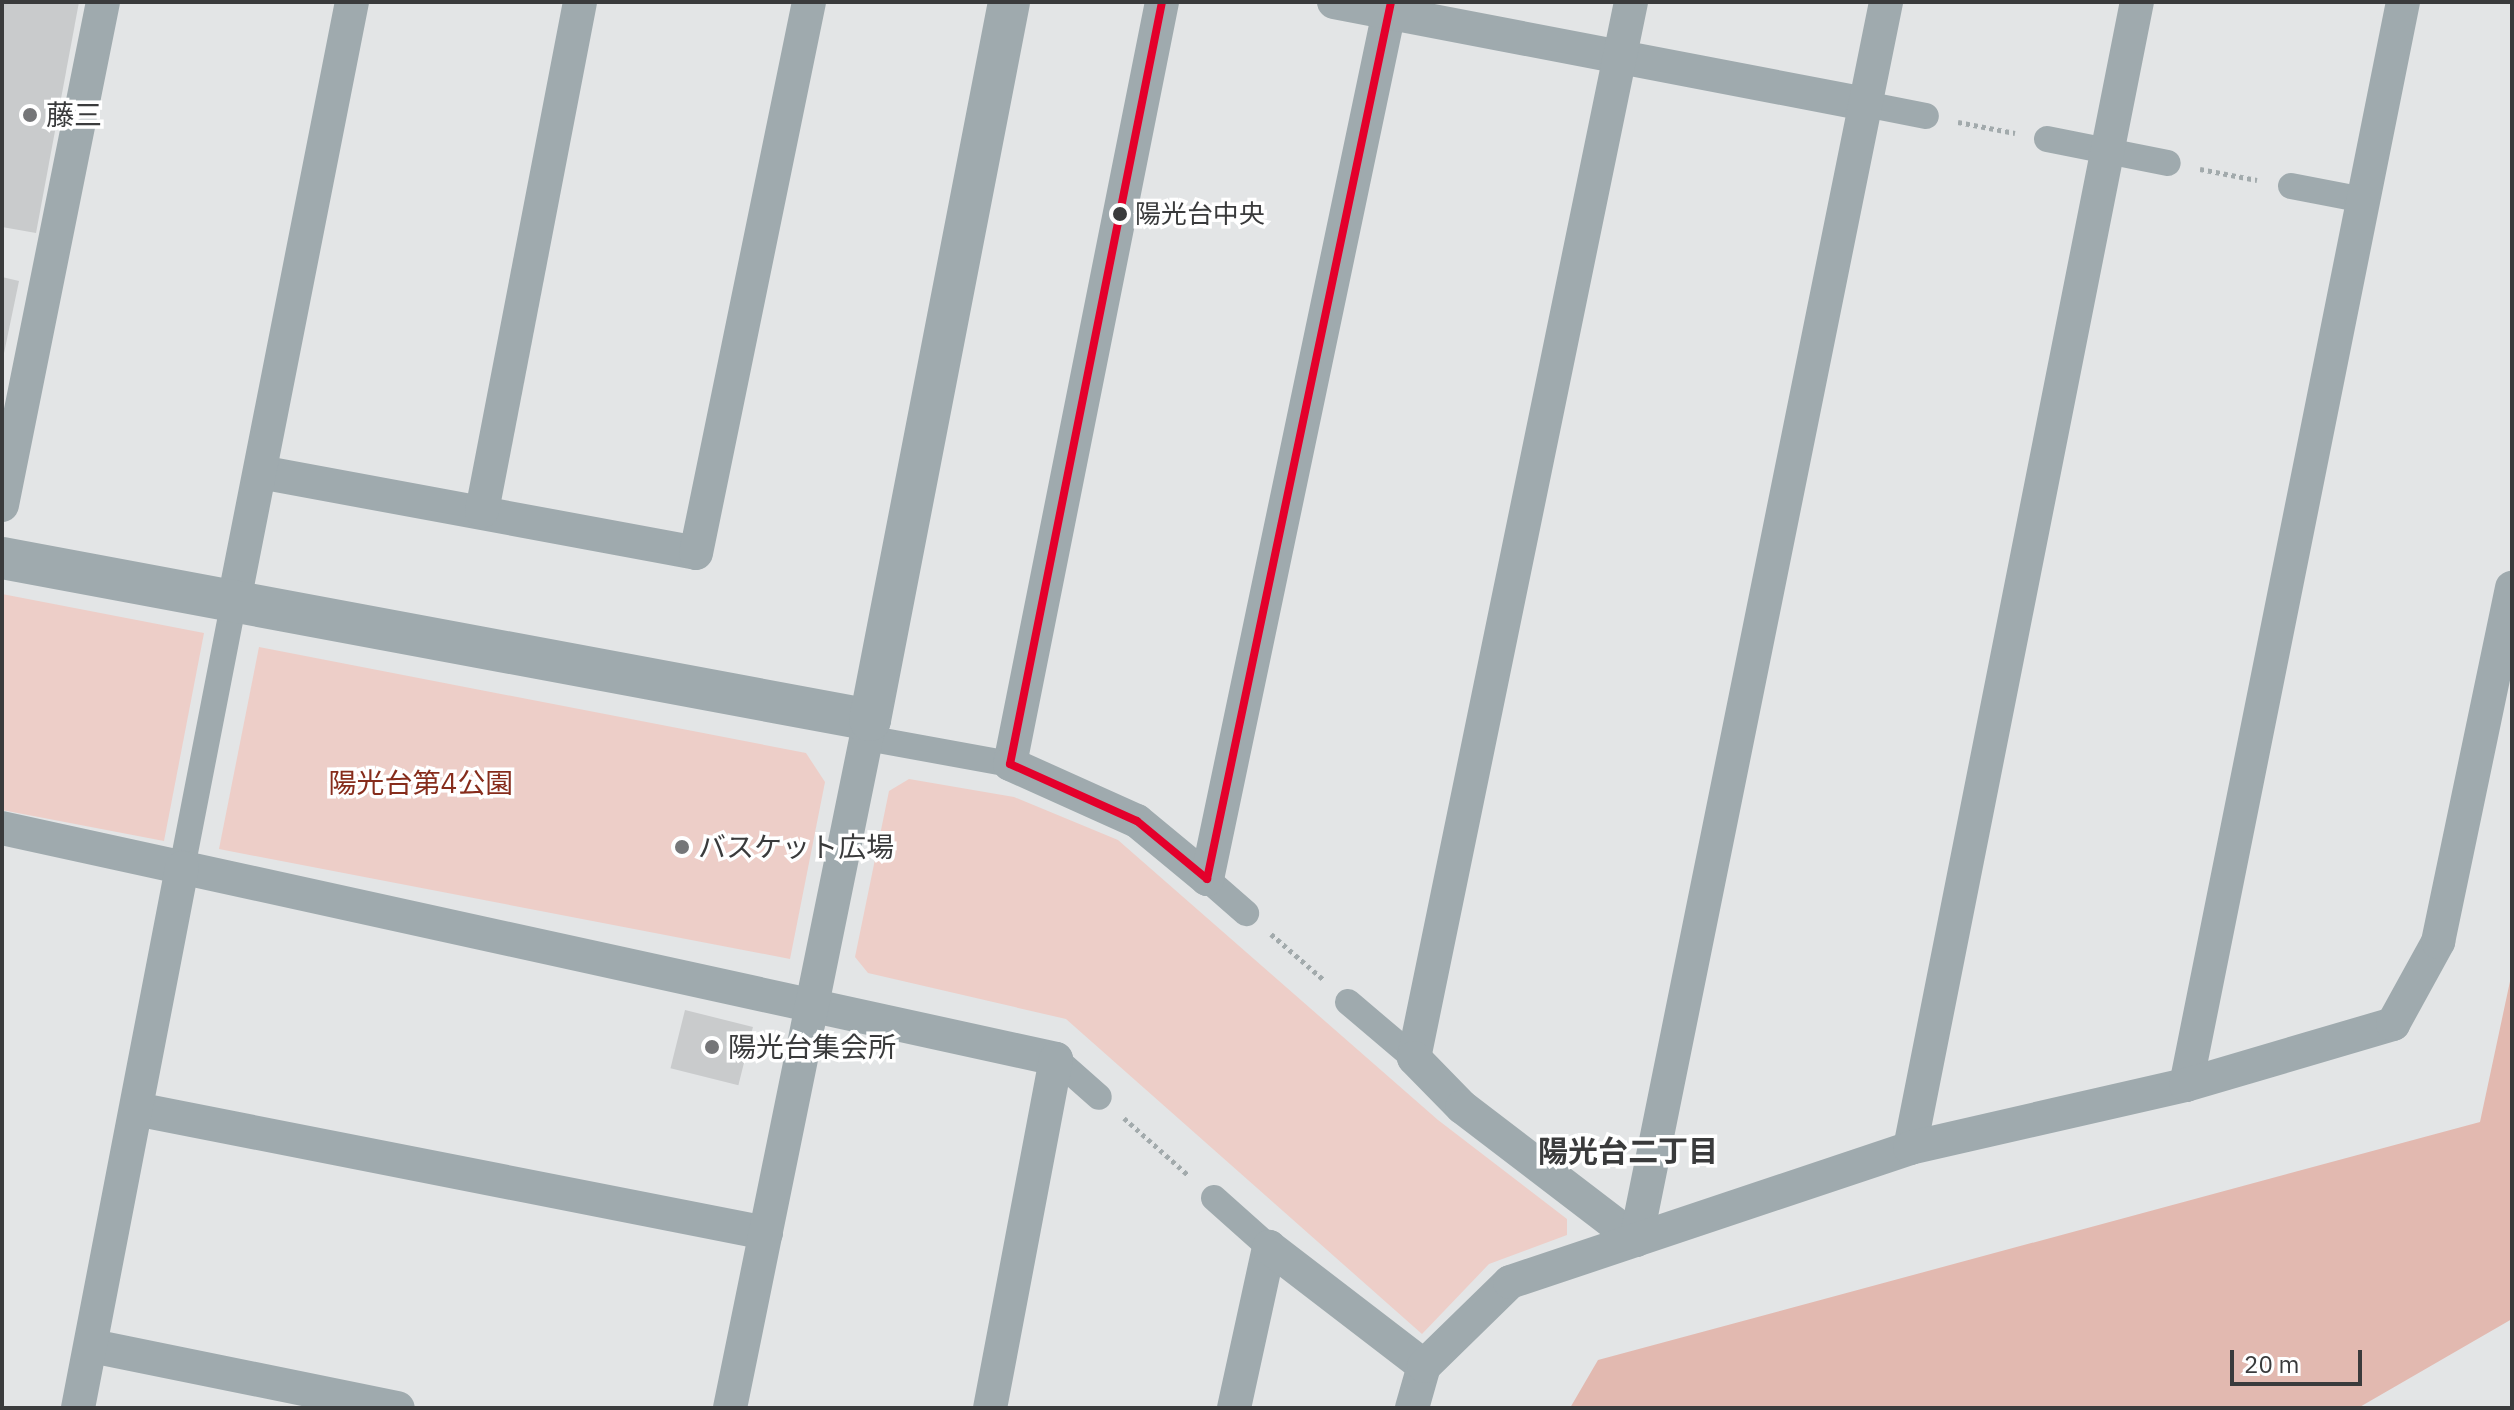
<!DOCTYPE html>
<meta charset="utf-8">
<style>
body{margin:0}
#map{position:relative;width:2514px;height:1410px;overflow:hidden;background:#e3e5e6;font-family:"IBM Plex Sans","Noto Sans JP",sans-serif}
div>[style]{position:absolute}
.green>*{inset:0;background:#edcec8}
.forest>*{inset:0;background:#e2b9b0}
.building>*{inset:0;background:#c9cbcc;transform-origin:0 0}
.path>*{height:5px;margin-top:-2.5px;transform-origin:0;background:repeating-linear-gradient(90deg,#a2aaac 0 4px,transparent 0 8px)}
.pedestrian>*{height:26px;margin:-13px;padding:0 13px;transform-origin:13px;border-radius:13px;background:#9faaae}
.minor>*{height:34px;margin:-17px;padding:0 17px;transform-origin:17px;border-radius:17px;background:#9faaae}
.tertiary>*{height:42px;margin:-21px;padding:0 21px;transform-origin:21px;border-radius:21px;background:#9faaae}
.bus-1>*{height:8px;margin:-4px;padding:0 4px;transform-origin:4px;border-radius:4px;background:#e4002b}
.dots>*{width:22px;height:22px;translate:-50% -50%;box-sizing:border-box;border:4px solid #fff;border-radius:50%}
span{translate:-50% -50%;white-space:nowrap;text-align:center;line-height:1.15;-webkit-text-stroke:7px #fff;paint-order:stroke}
.bus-label{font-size:26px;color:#3a3b3c}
.left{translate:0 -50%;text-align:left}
.poi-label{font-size:28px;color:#3a3b3c}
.park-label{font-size:28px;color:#862c1b}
.neighbourhood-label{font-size:30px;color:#3a3b3c;font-weight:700}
.frame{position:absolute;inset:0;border:4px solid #3a3b3c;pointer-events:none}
.scale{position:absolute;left:2230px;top:1350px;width:132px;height:36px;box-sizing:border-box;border:4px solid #3a3b3c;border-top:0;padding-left:10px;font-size:24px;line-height:28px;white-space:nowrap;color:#3a3b3c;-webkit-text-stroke:6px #fff;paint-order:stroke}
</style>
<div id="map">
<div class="green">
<i style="clip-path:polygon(2px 594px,204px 633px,164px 841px,2px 810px)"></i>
<i style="clip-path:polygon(259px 647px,806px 753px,825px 782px,790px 959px,219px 849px)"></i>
<i style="clip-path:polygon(909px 779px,1014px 797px,1118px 840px,1438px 1120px,1567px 1219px,1567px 1235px,1489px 1264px,1422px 1334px,1066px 1019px,868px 973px,855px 957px,889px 791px)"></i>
</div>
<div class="forest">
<i style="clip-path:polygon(2512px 972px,2512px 1319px,2358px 1408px,1570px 1408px,1598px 1360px,2480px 1122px)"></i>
</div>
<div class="building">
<i style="clip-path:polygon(2px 2px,79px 2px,36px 233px,2px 227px)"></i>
<i style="clip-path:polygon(2px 277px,19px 281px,3px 358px,2px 357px)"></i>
<i style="left:685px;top:1010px;width:70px;height:60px;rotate:14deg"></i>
</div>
<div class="path">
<i style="left:1958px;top:122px;width:58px;rotate:10.9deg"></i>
<i style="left:2200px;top:169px;width:58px;rotate:10.9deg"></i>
<i style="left:1271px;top:934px;width:70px;rotate:41deg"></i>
<i style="left:1124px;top:1118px;width:86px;rotate:41.7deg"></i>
</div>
<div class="pedestrian">
<i style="left:1865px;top:104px;width:62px;rotate:11.1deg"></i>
<i style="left:2047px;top:139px;width:123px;rotate:11.2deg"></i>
<i style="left:2291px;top:186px;width:74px;rotate:10.9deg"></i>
<i style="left:867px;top:738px;width:145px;rotate:10.3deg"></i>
<i style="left:182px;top:868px;width:272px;rotate:-79deg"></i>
<i style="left:1207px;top:879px;width:52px;rotate:41.1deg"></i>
<i style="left:1348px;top:1002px;width:87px;rotate:40.3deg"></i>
<i style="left:1056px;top:1059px;width:57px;rotate:41.5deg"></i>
<i style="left:1214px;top:1198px;width:74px;rotate:41.7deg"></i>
</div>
<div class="minor">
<i style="left:1162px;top:2px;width:777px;rotate:101.28deg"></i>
<i style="left:1010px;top:764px;width:139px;rotate:24.2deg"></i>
<i style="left:1137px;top:821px;width:91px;rotate:39.6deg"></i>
<i style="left:1207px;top:879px;width:896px;rotate:-78.15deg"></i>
<i style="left:1334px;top:2px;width:541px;rotate:10.87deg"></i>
<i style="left:1631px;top:2px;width:1078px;rotate:101.61deg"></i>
<i style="left:1414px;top:1058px;width:69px;rotate:45.6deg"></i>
<i style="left:1462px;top:1107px;width:219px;rotate:37.4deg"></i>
<i style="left:1636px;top:1240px;width:1263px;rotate:-78.58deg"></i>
<i style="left:260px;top:472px;width:443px;rotate:10.5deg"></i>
<i style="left:696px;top:553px;width:562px;rotate:-78.41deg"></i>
<i style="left:2px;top:505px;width:513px;rotate:-78.65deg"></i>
<i style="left:482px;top:511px;width:518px;rotate:-79.1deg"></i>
<i style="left:234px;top:601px;width:611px;rotate:-78.86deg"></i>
<i style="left:2px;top:828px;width:1079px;rotate:12.36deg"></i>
<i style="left:1056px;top:1059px;width:355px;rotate:100.7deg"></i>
<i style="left:2186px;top:1085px;width:1105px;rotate:-78.67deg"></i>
<i style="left:141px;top:1110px;width:637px;rotate:11.13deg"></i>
<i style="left:1910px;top:1148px;width:1168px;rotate:-78.8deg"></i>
<i style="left:92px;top:1346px;width:312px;rotate:11.5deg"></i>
<i style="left:78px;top:1408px;width:550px;rotate:-79.1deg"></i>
<i style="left:730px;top:1408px;width:702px;rotate:-78.5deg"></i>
<i style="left:1234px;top:1408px;width:165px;rotate:-77.7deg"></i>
<i style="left:1269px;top:1247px;width:195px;rotate:37.5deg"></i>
<i style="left:1412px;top:1408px;width:44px;rotate:-74.1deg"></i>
<i style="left:1424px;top:1366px;width:120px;rotate:-44.3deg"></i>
<i style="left:1510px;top:1282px;width:422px;rotate:-18.5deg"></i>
<i style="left:1910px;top:1148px;width:283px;rotate:-12.9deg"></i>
<i style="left:2186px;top:1085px;width:216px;rotate:-16.4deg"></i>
<i style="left:2393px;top:1024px;width:94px;rotate:-61.2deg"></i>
<i style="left:2438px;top:942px;width:362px;rotate:-78.2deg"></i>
</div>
<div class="tertiary">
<i style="left:2px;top:558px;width:883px;rotate:10.57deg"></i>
<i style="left:870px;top:720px;width:731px;rotate:-79.04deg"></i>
</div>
<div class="bus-1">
<i style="left:1162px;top:2px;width:777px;rotate:101.28deg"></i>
<i style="left:1010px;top:764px;width:139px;rotate:24.2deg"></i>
<i style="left:1137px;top:821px;width:91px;rotate:39.6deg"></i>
<i style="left:1207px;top:879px;width:896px;rotate:-78.15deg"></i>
</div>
<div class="dots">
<i style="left:30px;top:115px;background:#757678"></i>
<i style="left:1120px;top:214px;background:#3a3b3c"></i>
<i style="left:682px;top:847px;background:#757678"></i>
<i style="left:712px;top:1047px;background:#757678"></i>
</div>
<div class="bus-label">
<span class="left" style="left:1135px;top:214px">陽光台中央</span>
</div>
<div class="poi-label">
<span class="left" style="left:46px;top:115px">藤三</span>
<span class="left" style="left:698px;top:847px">バスケット広場</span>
<span class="left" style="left:728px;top:1047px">陽光台集会所</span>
</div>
<div class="park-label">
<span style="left:421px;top:783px">陽光台第4公園</span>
</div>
<div class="neighbourhood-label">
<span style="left:1628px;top:1151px">陽光台二丁目</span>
</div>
<div class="frame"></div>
<div class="scale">20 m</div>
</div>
